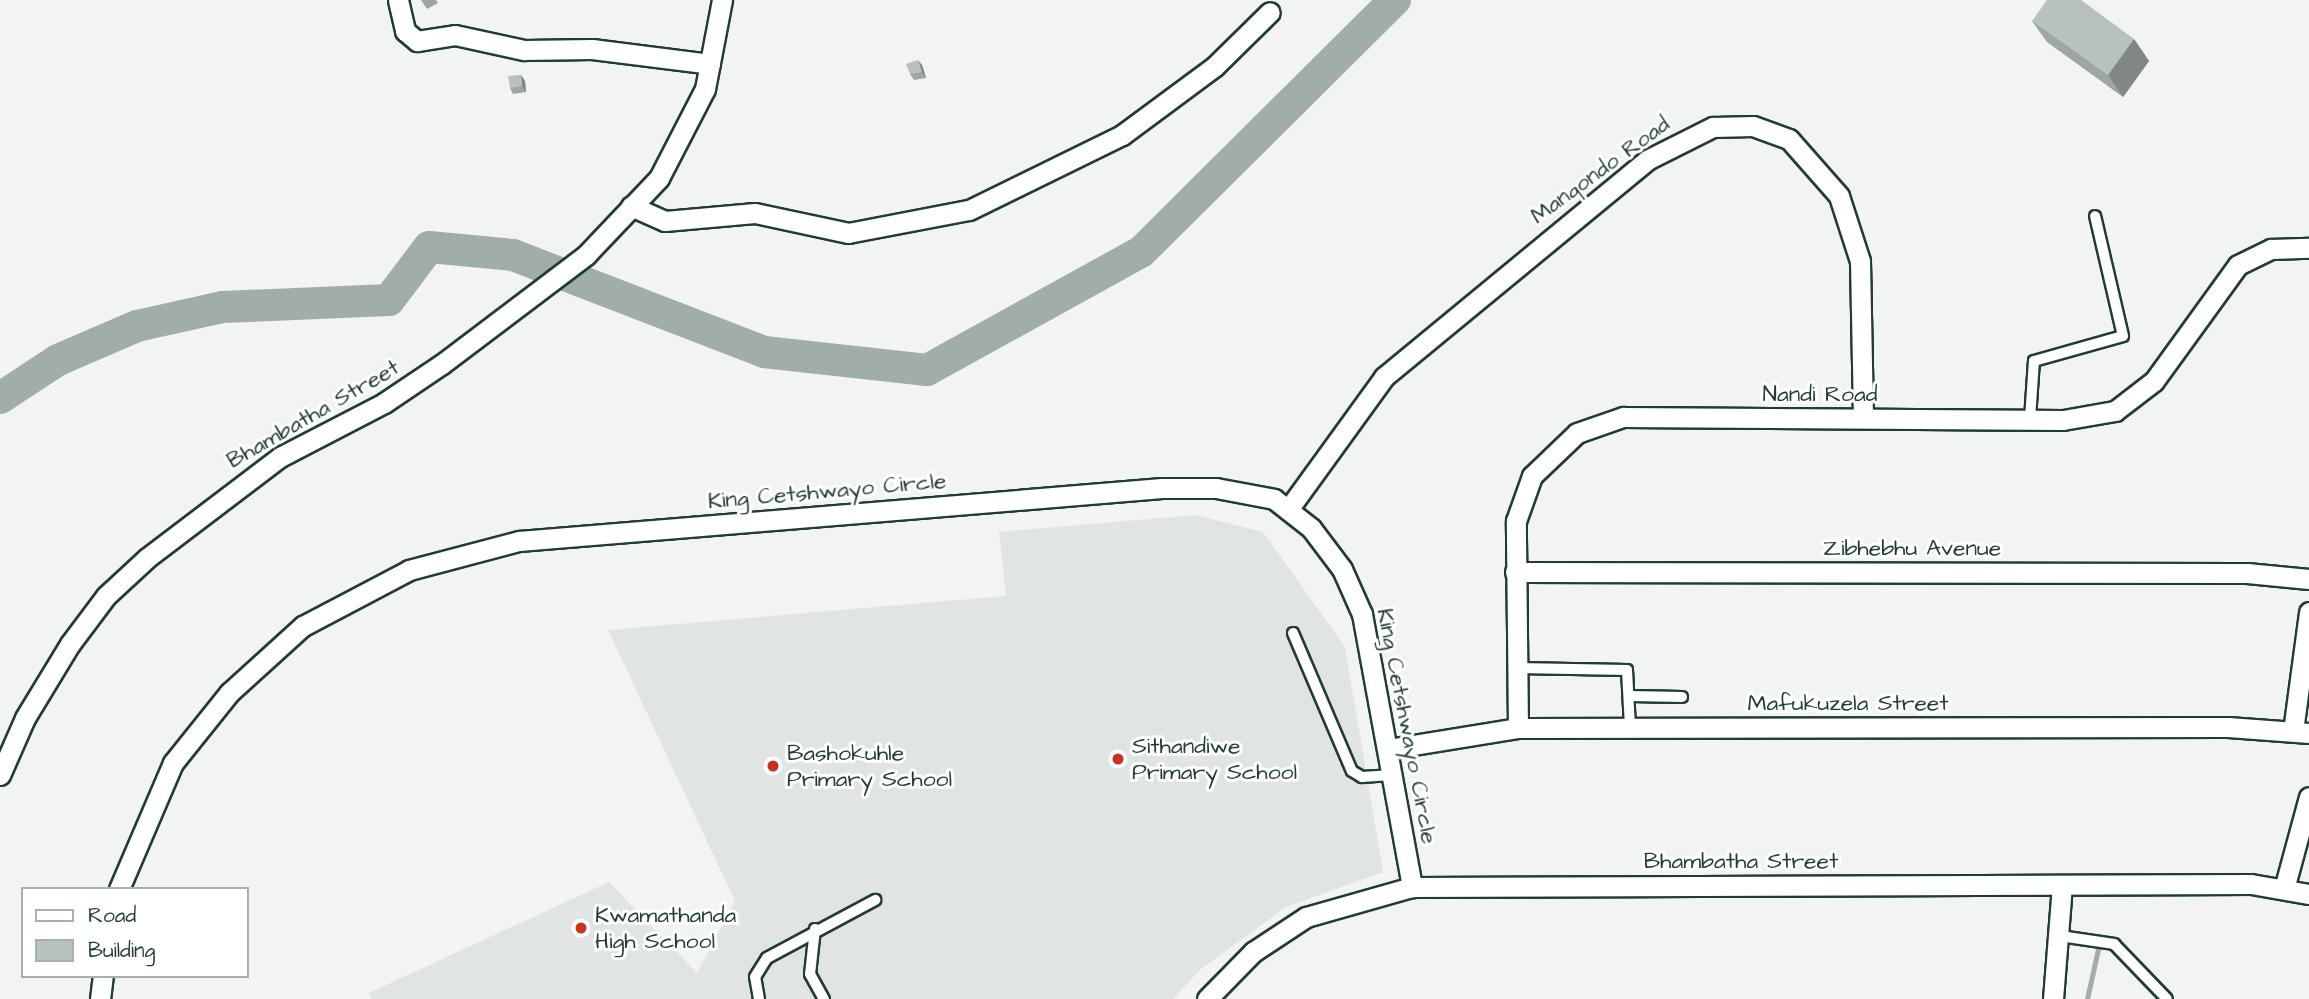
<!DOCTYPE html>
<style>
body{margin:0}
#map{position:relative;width:2309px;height:999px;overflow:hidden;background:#f2f3f3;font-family:"Architects Daughter",sans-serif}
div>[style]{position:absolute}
.built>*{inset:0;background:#e0e4e3}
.stream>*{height:5px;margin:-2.5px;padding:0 2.5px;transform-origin:2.5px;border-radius:2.5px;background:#a1adaa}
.river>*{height:32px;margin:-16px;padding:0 16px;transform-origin:16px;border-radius:16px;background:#a1adaa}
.roads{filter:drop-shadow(2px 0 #1f3d34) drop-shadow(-2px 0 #1f3d34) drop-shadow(0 2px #1f3d34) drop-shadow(0 -2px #1f3d34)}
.lane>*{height:10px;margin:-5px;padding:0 5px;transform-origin:5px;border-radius:5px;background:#fff}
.street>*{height:19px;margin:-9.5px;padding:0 9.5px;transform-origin:9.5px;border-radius:9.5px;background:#fff}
.wall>*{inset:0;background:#9da6a3}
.shaded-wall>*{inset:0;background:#808784}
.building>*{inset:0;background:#b7c1bd}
.dots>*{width:19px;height:19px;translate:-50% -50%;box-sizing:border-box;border:4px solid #fff;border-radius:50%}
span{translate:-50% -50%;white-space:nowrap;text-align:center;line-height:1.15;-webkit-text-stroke:6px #fff;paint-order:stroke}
.street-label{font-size:23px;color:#1f3d34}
.poi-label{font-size:23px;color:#1f3d34}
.left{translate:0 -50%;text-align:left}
.legend{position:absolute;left:21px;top:887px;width:228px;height:91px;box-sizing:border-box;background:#fff;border:2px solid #a5b1ae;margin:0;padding:9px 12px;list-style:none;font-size:21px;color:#1f3d34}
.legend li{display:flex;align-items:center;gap:14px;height:35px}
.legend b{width:35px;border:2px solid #a5b1ae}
</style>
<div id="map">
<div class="built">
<i style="clip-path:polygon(1196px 515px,1263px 532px,1345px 647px,1383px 872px,1286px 907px,1201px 969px,1173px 999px,372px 999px,369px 993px,609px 882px,697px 973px,735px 901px,608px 630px,1006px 596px,999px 532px)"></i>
</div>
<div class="stream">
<i style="left:2087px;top:999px;width:51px;rotate:-77.6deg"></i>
</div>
<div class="river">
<i style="left:0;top:398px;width:69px;rotate:-33.2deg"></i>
<i style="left:58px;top:360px;width:86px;rotate:-23.3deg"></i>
<i style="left:137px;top:326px;width:88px;rotate:-12.5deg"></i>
<i style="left:223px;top:307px;width:166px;rotate:-2.4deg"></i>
<i style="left:389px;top:300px;width:66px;rotate:-53deg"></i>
<i style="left:429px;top:247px;width:84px;rotate:5.4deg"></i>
<i style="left:513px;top:255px;width:269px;rotate:21.1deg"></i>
<i style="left:764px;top:352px;width:164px;rotate:6.3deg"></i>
<i style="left:927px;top:370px;width:244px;rotate:-28.9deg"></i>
<i style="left:1141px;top:252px;width:358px;rotate:-44.8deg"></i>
</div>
<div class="roads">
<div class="lane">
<i style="left:2030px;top:419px;width:58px;rotate:-86.1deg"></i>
<i style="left:2034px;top:361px;width:92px;rotate:-15.7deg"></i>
<i style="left:2123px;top:336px;width:123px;rotate:-103.1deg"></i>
<i style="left:1293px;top:633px;width:150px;rotate:66.9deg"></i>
<i style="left:1352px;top:771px;width:12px;rotate:31deg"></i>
<i style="left:1362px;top:777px;width:30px;rotate:-4deg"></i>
<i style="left:1517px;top:668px;width:110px;rotate:1deg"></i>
<i style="left:1627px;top:670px;width:58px;rotate:87deg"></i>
<i style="left:1630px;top:696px;width:52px;rotate:1.1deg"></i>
<i style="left:815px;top:929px;width:45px;rotate:96.3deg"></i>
<i style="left:810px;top:974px;width:29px;rotate:61deg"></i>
<i style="left:2060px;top:936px;width:55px;rotate:8.4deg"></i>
<i style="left:2114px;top:944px;width:76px;rotate:46.1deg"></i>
<i style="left:759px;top:999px;width:22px;rotate:-100deg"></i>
<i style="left:755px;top:977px;width:22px;rotate:-58deg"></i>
<i style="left:767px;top:958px;width:123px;rotate:-28.2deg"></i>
</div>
<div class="street">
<i style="left:398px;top:0;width:32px;rotate:77deg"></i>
<i style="left:405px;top:31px;width:16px;rotate:40deg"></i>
<i style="left:417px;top:41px;width:38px;rotate:-9deg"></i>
<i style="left:455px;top:35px;width:71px;rotate:12.3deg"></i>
<i style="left:524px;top:50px;width:68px;rotate:-0.8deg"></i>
<i style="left:592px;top:49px;width:119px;rotate:7.2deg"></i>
<i style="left:631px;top:206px;width:37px;rotate:24deg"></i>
<i style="left:665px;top:221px;width:90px;rotate:-5.1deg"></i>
<i style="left:755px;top:213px;width:95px;rotate:12.1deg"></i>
<i style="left:848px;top:233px;width:123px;rotate:-10.8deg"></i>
<i style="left:969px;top:210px;width:170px;rotate:-26.1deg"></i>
<i style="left:1122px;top:135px;width:114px;rotate:-36.5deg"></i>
<i style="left:1214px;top:67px;width:78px;rotate:-44.5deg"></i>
<i style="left:1290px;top:507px;width:160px;rotate:-54.1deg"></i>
<i style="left:1384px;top:377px;width:341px;rotate:-39.5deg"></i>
<i style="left:1647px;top:160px;width:74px;rotate:-26.6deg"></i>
<i style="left:1713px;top:127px;width:40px;rotate:-1.4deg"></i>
<i style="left:1753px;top:126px;width:38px;rotate:20deg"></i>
<i style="left:1789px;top:139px;width:76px;rotate:48.7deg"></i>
<i style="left:1839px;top:196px;width:68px;rotate:72.1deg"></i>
<i style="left:1860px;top:261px;width:157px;rotate:88.9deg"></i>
<i style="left:1515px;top:572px;width:732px;rotate:0.08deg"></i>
<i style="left:2247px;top:573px;width:62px;rotate:5.5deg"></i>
<i style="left:1518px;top:728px;width:207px;rotate:-90.6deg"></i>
<i style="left:1516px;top:521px;width:48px;rotate:-70.4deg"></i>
<i style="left:1532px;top:476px;width:62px;rotate:-43.7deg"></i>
<i style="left:1577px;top:433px;width:49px;rotate:-19.2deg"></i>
<i style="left:1623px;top:417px;width:440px;rotate:0.4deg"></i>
<i style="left:2063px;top:420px;width:53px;rotate:-9.8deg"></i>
<i style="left:2115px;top:411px;width:49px;rotate:-37.6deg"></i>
<i style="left:2154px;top:381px;width:143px;rotate:-54.1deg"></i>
<i style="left:2238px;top:265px;width:37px;rotate:-26deg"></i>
<i style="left:2271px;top:249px;width:38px;rotate:-2deg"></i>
<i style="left:2293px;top:731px;width:120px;rotate:-82.3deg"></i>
<i style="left:1388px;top:749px;width:132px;rotate:-9.2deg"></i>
<i style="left:1518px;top:728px;width:710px;rotate:-0.08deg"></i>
<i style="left:2228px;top:727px;width:81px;rotate:4.2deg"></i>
<i style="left:0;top:775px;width:62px;rotate:-66.3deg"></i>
<i style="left:25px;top:718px;width:87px;rotate:-58.7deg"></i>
<i style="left:70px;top:644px;width:60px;rotate:-53.1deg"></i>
<i style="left:106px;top:596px;width:56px;rotate:-42.8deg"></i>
<i style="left:147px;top:558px;width:167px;rotate:-37.2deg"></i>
<i style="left:280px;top:457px;width:117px;rotate:-27.4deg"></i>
<i style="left:384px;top:403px;width:70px;rotate:-33.9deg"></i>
<i style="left:442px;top:364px;width:181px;rotate:-37.1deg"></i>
<i style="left:586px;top:255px;width:106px;rotate:-46.5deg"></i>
<i style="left:659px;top:178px;width:100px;rotate:-62.7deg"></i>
<i style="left:705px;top:89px;width:91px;rotate:-79.2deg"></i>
<i style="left:119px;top:889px;width:137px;rotate:-66.8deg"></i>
<i style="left:173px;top:763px;width:90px;rotate:-51.3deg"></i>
<i style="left:229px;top:693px;width:100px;rotate:-42.2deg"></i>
<i style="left:303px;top:626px;width:120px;rotate:-27.8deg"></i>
<i style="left:409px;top:570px;width:114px;rotate:-14.8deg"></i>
<i style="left:519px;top:541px;width:645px;rotate:-4.71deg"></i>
<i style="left:1162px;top:488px;width:54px"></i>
<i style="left:1216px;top:488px;width:59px;rotate:10.7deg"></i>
<i style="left:1274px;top:499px;width:47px;rotate:38.1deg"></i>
<i style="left:1311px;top:528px;width:51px;rotate:52.9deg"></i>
<i style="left:1342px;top:569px;width:49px;rotate:66deg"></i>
<i style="left:1362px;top:614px;width:278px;rotate:79.6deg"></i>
<i style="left:2284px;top:889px;width:95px;rotate:-74.8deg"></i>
<i style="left:100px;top:999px;width:23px;rotate:-83deg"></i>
<i style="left:1207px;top:999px;width:66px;rotate:-45.6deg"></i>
<i style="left:1253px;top:952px;width:64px;rotate:-33.4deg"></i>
<i style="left:1306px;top:917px;width:110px;rotate:-15.8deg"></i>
<i style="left:1412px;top:887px;width:839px;rotate:-0.2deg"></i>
<i style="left:2251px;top:884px;width:59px;rotate:9.8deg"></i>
<i style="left:2053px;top:999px;width:114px;rotate:-85.5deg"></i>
</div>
</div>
<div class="wall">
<i style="clip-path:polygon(421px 0,436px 0,438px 3px,427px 9px)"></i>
<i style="clip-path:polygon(2032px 21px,2134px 39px,2149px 61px,2123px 97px,2047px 42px)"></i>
<i style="clip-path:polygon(922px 65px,926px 78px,914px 80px,910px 74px)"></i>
<i style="clip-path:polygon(521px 75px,525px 81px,526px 92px,513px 94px,510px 88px)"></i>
</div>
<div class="shaded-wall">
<i style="clip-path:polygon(2134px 39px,2149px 61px,2123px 97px,2108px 75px)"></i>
<i style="clip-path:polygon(918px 60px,922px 65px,926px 78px,922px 72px)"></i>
<i style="clip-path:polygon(521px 75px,525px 81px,526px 92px,522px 86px)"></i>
</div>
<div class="building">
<i style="clip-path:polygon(2047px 0,2081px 0,2134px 39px,2108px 75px,2032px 21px)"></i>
<i style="clip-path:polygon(918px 60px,922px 72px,910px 74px,906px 64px)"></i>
<i style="clip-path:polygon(521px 75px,522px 86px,510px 88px,508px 76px)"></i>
</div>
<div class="dots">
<i style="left:1118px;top:759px;background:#c8321e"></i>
<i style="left:773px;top:766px;background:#c8321e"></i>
<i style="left:581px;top:928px;background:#c8321e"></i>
</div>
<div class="street-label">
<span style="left:1600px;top:170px;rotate:-36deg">Manqondo Road</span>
<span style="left:1820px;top:394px">Nandi Road</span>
<span style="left:313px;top:414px;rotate:-30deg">Bhambatha Street</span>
<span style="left:827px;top:491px;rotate:-5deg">King Cetshwayo Circle</span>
<span style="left:1912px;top:548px">Zibhebhu Avenue</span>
<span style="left:1848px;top:703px">Mafukuzela Street</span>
<span style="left:1407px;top:726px;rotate:79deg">King Cetshwayo Circle</span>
<span style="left:1741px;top:861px">Bhambatha Street</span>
</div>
<div class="poi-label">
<span class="left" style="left:1132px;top:759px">Sithandiwe<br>Primary School</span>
<span class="left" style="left:787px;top:766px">Bashokuhle<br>Primary School</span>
<span class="left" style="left:595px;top:928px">Kwamathanda<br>High School</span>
</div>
<ul class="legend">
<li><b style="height:9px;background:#fff"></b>Road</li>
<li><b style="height:19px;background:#b7c1bd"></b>Building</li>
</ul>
</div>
